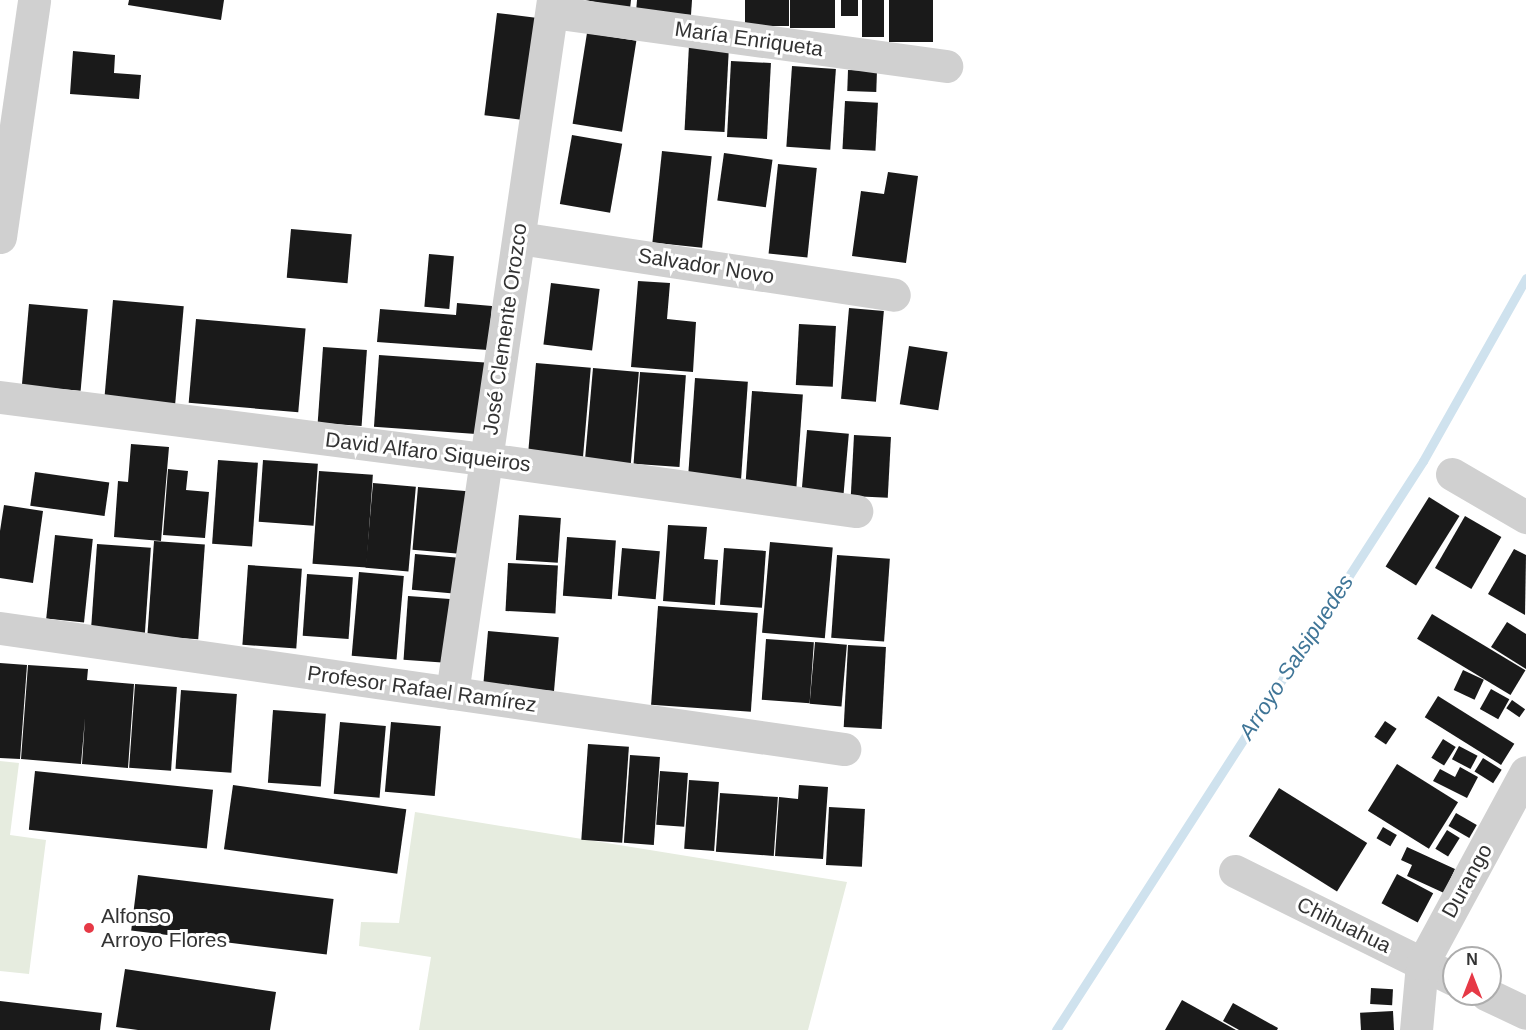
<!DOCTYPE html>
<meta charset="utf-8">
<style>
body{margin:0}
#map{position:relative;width:1526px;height:1030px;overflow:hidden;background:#fff;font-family:Helvetica,sans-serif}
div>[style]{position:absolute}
.green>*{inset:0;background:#e6ecdf}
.stream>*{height:9px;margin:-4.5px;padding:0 4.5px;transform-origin:4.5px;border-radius:4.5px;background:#cfe2ee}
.building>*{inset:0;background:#1a1a1a;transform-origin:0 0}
.minor>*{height:33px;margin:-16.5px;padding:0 16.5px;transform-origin:16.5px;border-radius:16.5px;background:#d0d0d0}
.dots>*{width:16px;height:16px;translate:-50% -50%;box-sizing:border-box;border:3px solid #fff;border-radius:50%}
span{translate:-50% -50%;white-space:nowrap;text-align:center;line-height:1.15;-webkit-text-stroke:6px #fff;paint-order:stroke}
.street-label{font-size:21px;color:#333}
.poi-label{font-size:21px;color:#333}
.left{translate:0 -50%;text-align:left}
.water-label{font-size:22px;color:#3f7597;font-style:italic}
.north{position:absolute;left:1442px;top:946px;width:60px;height:60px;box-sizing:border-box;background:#fff;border:2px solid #adadad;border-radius:50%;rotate:0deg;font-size:16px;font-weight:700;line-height:24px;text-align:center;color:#333}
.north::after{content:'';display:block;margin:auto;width:21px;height:27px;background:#e63946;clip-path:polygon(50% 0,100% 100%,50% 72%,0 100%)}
</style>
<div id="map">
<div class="green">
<i style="clip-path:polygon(0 761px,19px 763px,10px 835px,46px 840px,29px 974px,0 971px)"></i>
<i style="clip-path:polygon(415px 812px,847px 882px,808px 1030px,419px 1030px,431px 957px,359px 946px,361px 922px,399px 923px)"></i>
</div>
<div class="stream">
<i style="left:1056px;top:1030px;width:677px;rotate:-57.18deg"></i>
<i style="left:1423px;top:461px;width:210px;rotate:-60.6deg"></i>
</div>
<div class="building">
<i style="clip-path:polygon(129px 0,224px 0,221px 20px,128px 5px)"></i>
<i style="clip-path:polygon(585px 0,631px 0,630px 9px)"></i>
<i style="clip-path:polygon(637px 0,692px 0,691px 15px,636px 12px)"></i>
<i style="left:745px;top:0;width:44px;height:26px"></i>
<i style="left:790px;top:0;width:45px;height:28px"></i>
<i style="left:841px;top:0;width:17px;height:16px"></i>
<i style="left:862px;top:0;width:22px;height:37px"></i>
<i style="left:889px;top:0;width:44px;height:42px"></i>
<i style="left:497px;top:13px;width:39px;height:103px;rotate:7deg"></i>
<i style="left:587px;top:33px;width:50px;height:92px;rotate:9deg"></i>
<i style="left:689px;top:45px;width:40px;height:85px;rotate:3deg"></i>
<i style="clip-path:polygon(73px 51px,115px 55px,114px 73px,141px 75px,139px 99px,70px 94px)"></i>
<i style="left:731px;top:61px;width:40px;height:76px;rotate:3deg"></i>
<i style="left:792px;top:66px;width:44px;height:81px;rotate:4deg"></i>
<i style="left:848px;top:70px;width:29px;height:21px;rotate:2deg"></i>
<i style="left:845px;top:101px;width:33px;height:48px;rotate:3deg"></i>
<i style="left:572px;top:135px;width:51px;height:70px;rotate:10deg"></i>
<i style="left:662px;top:151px;width:50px;height:92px;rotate:6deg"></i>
<i style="left:724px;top:153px;width:49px;height:48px;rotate:8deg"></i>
<i style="left:778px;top:164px;width:39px;height:90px;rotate:6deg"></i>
<i style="clip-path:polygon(888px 172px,918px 176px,906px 263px,852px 256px,861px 191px,884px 194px)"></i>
<i style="left:291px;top:229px;width:61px;height:49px;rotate:5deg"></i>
<i style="left:429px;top:254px;width:25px;height:53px;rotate:5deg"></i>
<i style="clip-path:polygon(638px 281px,670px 283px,667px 319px,696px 322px,693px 372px,631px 367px)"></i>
<i style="left:551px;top:283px;width:49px;height:62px;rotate:7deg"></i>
<i style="left:113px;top:300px;width:71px;height:101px;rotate:5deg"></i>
<i style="clip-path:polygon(457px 303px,492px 306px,488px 350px,377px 342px,380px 309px,456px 315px)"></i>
<i style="left:29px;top:304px;width:59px;height:82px;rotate:5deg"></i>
<i style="left:849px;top:308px;width:35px;height:91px;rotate:5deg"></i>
<i style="left:196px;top:319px;width:110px;height:84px;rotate:5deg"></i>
<i style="left:799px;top:324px;width:37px;height:61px;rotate:3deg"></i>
<i style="left:909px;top:346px;width:39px;height:59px;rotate:9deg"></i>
<i style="left:323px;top:347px;width:44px;height:76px;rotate:4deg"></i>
<i style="left:379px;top:355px;width:106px;height:72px;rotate:4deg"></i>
<i style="left:536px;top:363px;width:55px;height:93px;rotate:5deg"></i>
<i style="left:593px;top:368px;width:46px;height:92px;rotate:5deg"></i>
<i style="left:640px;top:372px;width:46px;height:92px;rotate:4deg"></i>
<i style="left:695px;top:378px;width:53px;height:99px;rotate:4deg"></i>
<i style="left:752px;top:391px;width:51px;height:94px;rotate:4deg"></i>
<i style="left:807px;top:430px;width:42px;height:60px;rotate:5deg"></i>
<i style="left:854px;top:435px;width:37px;height:61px;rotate:3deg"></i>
<i style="clip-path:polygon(131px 444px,169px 447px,161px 541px,114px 537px,118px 481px,128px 482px)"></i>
<i style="left:218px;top:460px;width:40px;height:84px;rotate:4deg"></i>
<i style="left:263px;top:460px;width:55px;height:62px;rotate:4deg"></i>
<i style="clip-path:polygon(168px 469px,188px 471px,186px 490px,209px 492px,205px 538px,163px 535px)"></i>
<i style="left:319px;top:471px;width:54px;height:93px;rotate:4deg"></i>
<i style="left:35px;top:472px;width:75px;height:34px;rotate:8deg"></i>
<i style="left:373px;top:483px;width:43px;height:85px;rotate:5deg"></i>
<i style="left:418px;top:487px;width:50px;height:63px;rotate:5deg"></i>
<i style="left:1429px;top:497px;width:36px;height:82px;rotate:32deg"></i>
<i style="clip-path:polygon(4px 505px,43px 511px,33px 583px,0 578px,0 531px)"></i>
<i style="left:519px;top:515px;width:42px;height:45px;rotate:4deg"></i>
<i style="left:1465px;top:516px;width:42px;height:60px;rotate:30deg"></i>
<i style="clip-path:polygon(668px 525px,707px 527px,704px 559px,718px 560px,715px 605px,663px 601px)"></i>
<i style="left:55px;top:535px;width:38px;height:84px;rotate:6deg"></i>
<i style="left:567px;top:537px;width:49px;height:59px;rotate:4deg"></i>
<i style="left:154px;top:541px;width:51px;height:95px;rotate:4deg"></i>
<i style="left:770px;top:542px;width:63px;height:91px;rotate:5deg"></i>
<i style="left:97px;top:544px;width:54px;height:87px;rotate:4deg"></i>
<i style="left:622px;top:548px;width:38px;height:48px;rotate:5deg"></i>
<i style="left:724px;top:548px;width:42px;height:57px;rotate:4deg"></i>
<i style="clip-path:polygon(1514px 549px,1526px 555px,1525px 615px,1488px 594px)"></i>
<i style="left:415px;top:554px;width:50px;height:36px;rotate:5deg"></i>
<i style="left:837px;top:555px;width:53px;height:83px;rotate:4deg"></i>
<i style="left:508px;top:563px;width:50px;height:48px;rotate:3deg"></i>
<i style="left:248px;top:565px;width:54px;height:80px;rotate:4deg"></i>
<i style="left:359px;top:572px;width:45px;height:84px;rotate:5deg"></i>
<i style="left:307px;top:574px;width:46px;height:62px;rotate:4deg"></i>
<i style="left:408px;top:596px;width:42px;height:64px;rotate:4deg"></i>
<i style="left:658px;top:606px;width:100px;height:99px;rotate:4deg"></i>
<i style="left:1432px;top:614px;width:109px;height:29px;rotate:31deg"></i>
<i style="clip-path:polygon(1507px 622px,1526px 634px,1526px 669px,1491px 647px)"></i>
<i style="left:488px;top:631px;width:71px;height:54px;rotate:5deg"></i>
<i style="left:766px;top:639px;width:48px;height:61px;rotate:4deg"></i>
<i style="left:815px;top:642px;width:32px;height:62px;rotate:5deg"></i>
<i style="left:848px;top:645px;width:38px;height:82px;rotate:3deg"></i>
<i style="clip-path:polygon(0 663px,27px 665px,20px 759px,0 758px)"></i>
<i style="clip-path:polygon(28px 665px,88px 669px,87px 680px,134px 684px,128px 768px,82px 764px,85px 718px,81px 764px,21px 759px)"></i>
<i style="left:1463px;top:670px;width:23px;height:22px;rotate:25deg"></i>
<i style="left:135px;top:684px;width:42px;height:84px;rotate:4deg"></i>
<i style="left:1491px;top:689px;width:21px;height:23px;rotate:29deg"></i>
<i style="left:181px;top:690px;width:56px;height:79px;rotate:4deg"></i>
<i style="left:1438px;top:696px;width:90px;height:25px;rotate:32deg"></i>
<i style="left:1512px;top:700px;width:16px;height:10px;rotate:35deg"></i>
<i style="left:273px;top:710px;width:53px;height:73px;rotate:4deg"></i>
<i style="left:1385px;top:721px;width:14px;height:19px;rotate:34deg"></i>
<i style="left:340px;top:722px;width:46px;height:72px;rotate:5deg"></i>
<i style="left:391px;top:722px;width:50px;height:70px;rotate:5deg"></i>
<i style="left:1443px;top:739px;width:15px;height:22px;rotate:32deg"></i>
<i style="left:588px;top:744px;width:41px;height:96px;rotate:4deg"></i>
<i style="left:1459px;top:746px;width:21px;height:15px;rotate:28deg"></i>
<i style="left:630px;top:755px;width:30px;height:88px;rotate:4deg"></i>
<i style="left:1483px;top:758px;width:22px;height:16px;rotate:32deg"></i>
<i style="left:1397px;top:764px;width:72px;height:55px;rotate:32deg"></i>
<i style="clip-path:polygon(1460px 767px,1478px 777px,1467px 798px,1433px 781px,1440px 769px,1455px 777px)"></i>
<i style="left:35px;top:771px;width:179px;height:59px;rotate:6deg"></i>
<i style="left:660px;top:771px;width:28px;height:54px;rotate:4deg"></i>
<i style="left:689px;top:780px;width:30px;height:69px;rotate:4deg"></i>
<i style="left:233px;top:785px;width:175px;height:65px;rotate:8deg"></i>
<i style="clip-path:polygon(799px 785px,828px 787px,823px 859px,775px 856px,779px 797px,798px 799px)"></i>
<i style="left:1279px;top:788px;width:104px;height:57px;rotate:32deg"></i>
<i style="left:720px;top:793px;width:58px;height:59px;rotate:4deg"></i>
<i style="left:829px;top:807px;width:36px;height:58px;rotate:3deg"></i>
<i style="left:1456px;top:813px;width:24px;height:15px;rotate:30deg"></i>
<i style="left:1383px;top:827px;width:16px;height:13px;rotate:30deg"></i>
<i style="left:1447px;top:830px;width:15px;height:22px;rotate:32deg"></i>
<i style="clip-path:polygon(1407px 847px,1455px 869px,1444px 893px,1407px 876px,1412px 865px,1401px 860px)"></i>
<i style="left:1397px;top:874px;width:41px;height:33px;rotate:28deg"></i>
<i style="left:138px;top:875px;width:197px;height:56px;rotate:7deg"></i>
<i style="clip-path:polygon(125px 969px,276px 992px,270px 1030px,138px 1030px,116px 1027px)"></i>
<i style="left:1371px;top:988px;width:22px;height:16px;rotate:3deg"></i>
<i style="clip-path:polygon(1182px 1000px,1236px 1030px,1165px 1030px)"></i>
<i style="clip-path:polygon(0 1001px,102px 1013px,100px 1030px,0 1030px)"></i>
<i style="clip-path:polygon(1233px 1003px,1278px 1028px,1277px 1030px,1239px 1030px,1223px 1021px)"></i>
<i style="left:1393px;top:1011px;width:19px;height:33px;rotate:87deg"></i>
</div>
<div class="minor">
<i style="left:552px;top:12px;width:398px;rotate:7.8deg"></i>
<i style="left:0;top:237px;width:239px;rotate:-81.8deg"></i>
<i style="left:519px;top:238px;width:379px;rotate:8.6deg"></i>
<i style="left:0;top:397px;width:490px;rotate:7.3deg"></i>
<i style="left:486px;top:459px;width:374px;rotate:8deg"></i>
<i style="left:1452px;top:474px;width:86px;rotate:30.2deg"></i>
<i style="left:0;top:628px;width:853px;rotate:8.16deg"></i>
<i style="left:452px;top:693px;width:700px;rotate:-81.71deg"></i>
<i style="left:1235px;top:871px;width:244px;rotate:26.3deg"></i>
<i style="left:1486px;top:994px;width:44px;rotate:25.4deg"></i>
<i style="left:1416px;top:1030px;width:66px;rotate:-84.8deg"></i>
<i style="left:1422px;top:964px;width:218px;rotate:-61.6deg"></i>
</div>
<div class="dots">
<i style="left:89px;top:928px;background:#e63946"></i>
</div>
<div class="street-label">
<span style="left:749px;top:39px;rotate:8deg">María Enriqueta</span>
<span style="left:706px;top:266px;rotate:9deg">Salvador Novo</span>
<span style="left:505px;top:329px;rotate:-82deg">José Clemente Orozco</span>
<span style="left:428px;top:452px;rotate:7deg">David Alfaro Siqueiros</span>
<span style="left:422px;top:689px;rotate:8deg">Profesor Rafael Ramírez</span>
<span style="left:1467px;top:881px;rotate:-61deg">Durango</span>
<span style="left:1344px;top:925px;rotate:26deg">Chihuahua</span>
</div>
<div class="poi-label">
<span class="left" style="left:101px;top:928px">Alfonso<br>Arroyo Flores</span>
</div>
<div class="water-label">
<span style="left:1296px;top:657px;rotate:-57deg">Arroyo Salsipuedes</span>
</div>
<div class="north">N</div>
</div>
